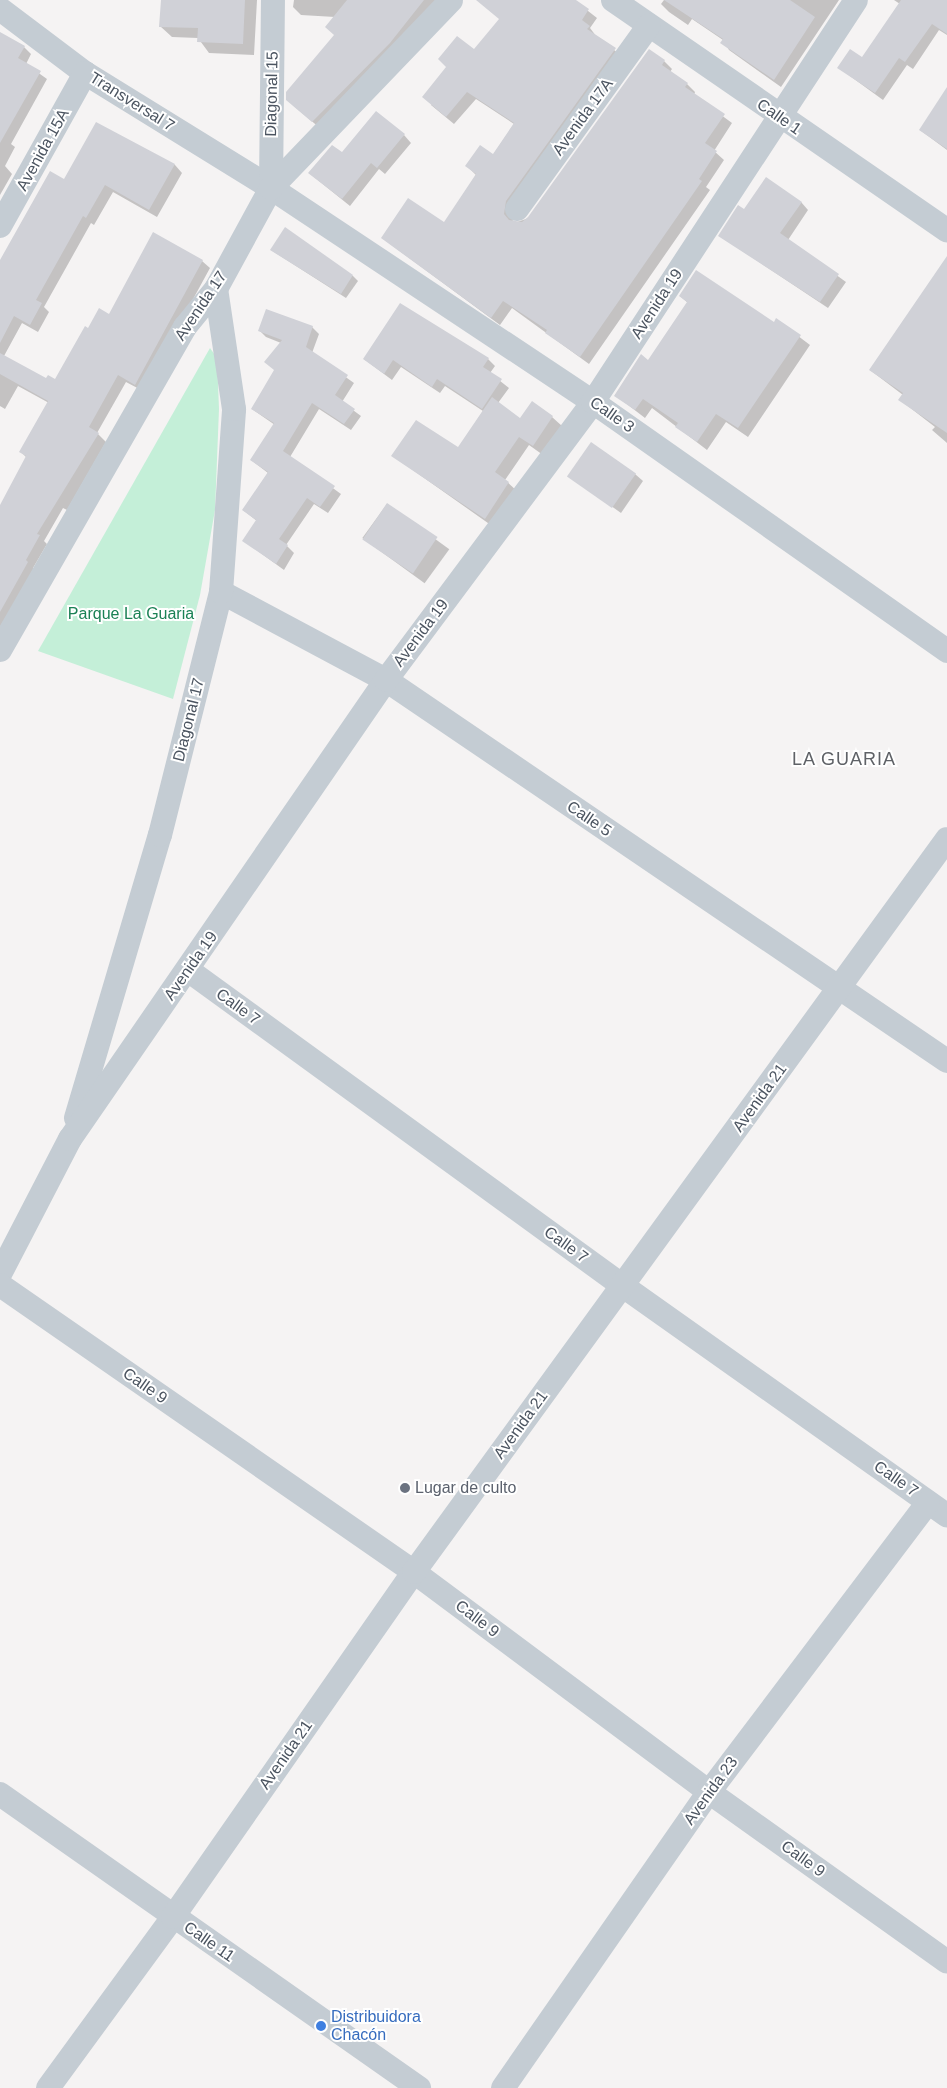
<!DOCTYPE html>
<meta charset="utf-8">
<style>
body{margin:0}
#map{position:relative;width:947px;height:2088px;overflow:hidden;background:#f5f3f3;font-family:Arial,sans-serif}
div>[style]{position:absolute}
.green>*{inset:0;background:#c4efd8}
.shadow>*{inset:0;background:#0003;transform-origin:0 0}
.building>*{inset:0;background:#d0d1d7;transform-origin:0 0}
.minor>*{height:24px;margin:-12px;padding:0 12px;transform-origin:12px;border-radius:12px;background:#c4ccd3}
.dots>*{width:14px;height:14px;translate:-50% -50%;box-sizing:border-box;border:2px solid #fff;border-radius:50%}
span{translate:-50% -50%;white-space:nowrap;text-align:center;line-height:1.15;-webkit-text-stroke:4px #fff;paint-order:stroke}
.street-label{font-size:16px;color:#4b5460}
.park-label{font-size:16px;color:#1b8155}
.worship-label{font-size:16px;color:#5b616d}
.left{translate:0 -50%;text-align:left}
.shop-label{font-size:16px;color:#366cbe}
.neighbourhood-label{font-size:18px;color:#5f6267;letter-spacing:1px}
</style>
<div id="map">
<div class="green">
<i style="clip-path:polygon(210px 348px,217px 358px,219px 409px,215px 510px,200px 595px,173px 699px,38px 651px)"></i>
</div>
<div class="shadow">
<i style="clip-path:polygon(186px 0,257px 0,254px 55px,209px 53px,198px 38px,172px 37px,160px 26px)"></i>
<i style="clip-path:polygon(294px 0,443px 0,321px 129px,295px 107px,335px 35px,335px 17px,301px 15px,293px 7px)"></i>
<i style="clip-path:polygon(496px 0,574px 0,597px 18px,590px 28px,596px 36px,623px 57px,511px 217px,514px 223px,529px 218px,664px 61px,672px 69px,670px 72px,687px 84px,695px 92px,694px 95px,732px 123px,714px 151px,724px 160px,706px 187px,710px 190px,589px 364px,512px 308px,500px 325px,382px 238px,444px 224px,476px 175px,467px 166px,493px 155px,514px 124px,476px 99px,454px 124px,431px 105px,500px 20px)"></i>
<i style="clip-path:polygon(664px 0,839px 0,781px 87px,729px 50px,723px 40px,692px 19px,688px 25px,669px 12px,661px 4px)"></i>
<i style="clip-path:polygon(894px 0,947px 0,947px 35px,939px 30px,913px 69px,907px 65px,883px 100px,839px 68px,862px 59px,900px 4px)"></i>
<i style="clip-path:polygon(0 34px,24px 47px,31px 54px,26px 64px,47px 79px,11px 144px,15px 147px,5px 166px,12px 174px,0 195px)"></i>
<i style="clip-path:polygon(947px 101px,947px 150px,920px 130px)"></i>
<i style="clip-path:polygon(96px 124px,175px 165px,182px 173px,157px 217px,113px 192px,94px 225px,91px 223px,44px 307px,49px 312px,38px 332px,22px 323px,4px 356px,47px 380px,55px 381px,88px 329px,202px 261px,210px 268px,143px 391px,126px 382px,97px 433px,106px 442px,67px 510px,63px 508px,44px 541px,47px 544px,33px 568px,35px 570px,0 631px,0 507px,27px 458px,21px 452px,49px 403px,18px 386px,5px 409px,0 406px,0 264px,65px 180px)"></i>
<i style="clip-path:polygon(404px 135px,411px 143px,385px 174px,379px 169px,350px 206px,309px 173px,342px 154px)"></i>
<i style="clip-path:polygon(801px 202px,808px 210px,788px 240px,846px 282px,828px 308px,720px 236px,745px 211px)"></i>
<i style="clip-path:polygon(271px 250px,353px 276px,358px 281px,346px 298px)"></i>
<i style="clip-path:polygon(947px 258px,947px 443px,932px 430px,935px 427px,900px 400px,903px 395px,870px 370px)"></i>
<i style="clip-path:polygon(680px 296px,774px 324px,777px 320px,810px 345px,748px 437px,726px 422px,707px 450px,652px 408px,645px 418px,615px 395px,649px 361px,688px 303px)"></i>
<i style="clip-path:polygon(312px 327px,319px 334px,312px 353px,354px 383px,342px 402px,361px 416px,351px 430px,319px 409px,290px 457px,341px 494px,328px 513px,314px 504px,286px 545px,294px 553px,284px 570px,244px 541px,257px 521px,243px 510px,268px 473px,251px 460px,275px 425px,252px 409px,276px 371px,281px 343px,266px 337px,259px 330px)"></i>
<i style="clip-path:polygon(364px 359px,488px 359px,495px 366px,490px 373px,509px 388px,498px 403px,520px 420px,552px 417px,562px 426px,543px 455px,529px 445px,505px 480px,518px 492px,495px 528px,393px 456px,458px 449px,483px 411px,445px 386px,440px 393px,401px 367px,392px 380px)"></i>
<i style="clip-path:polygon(635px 474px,643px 481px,621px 513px,569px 476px)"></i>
<i style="left:387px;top:504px;width:77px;height:42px;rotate:36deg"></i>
</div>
<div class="building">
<i style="clip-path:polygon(161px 0,245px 0,243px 44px,197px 42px,198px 28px,159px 27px)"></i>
<i style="clip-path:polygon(347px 0,424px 0,390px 43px,312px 122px,286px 100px,286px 92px,334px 35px,325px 27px)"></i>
<i style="clip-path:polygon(476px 0,576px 0,589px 9px,582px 20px,590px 26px,587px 29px,616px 48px,506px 201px,504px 214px,509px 220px,522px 222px,528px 217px,649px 49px,665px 60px,662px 65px,688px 83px,685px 87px,725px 114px,705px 143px,717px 151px,699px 179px,702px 181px,580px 357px,545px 333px,547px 330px,503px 301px,491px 318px,381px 238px,408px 198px,444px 222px,476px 174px,465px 166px,480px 145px,493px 154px,514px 123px,467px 92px,446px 117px,422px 97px,446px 67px,438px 59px,457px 36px,474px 49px,499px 19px)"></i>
<i style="clip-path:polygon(664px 0,790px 0,815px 17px,774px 80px,720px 43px,723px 39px)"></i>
<i style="clip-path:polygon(901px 0,947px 0,947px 34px,932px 24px,905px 62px,899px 58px,875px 93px,837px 68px,850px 49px,862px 57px)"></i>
<i style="clip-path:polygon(0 32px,25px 46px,18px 58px,41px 71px,0 143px)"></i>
<i style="clip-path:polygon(947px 87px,947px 149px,919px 130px)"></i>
<i style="clip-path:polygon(376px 111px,405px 134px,377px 168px,371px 163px,342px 199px,308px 173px,332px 145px,342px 152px)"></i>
<i style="clip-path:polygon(96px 122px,175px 164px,149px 210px,105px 185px,86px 218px,83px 216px,36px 300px,42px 303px,30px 325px,14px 316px,0 343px,0 260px,50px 171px,64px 179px)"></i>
<i style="clip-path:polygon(766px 177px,802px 202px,780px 233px,839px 274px,820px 302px,718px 236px,738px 205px,744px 209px)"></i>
<i style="clip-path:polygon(285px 227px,353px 275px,341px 294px,270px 250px)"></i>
<i style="clip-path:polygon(153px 232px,203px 260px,135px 385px,118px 375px,89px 427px,99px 433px,37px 534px,40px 535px,26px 560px,28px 562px,0 612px,0 505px,26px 456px,19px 452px,48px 401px,0 374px,0 353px,46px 378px,48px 375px,55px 379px,85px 326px,88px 328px,99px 308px,109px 314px)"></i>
<i style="clip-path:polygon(947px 256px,947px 433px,898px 400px,903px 393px,869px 370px)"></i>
<i style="clip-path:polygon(696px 270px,774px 322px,776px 318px,801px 335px,738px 428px,716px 414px,697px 442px,675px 427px,678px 423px,643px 399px,635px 410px,614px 396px,641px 354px,648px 360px,687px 302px,679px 296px)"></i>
<i style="clip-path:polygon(400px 303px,489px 358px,483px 367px,502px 379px,482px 409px,437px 379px,432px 387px,393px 360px,384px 374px,363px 359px)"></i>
<i style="clip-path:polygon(266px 309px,313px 326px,306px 347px,348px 375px,335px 395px,355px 409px,344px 424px,312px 403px,283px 451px,335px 486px,320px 507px,307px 498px,279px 539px,288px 545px,276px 564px,242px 541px,256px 520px,242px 510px,268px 472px,250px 460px,274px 423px,251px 409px,274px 370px,264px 362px,282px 340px,258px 331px)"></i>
<i style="clip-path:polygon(492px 397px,520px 418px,532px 401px,553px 416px,533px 446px,519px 437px,495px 472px,509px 482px,485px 519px,391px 456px,416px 420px,458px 447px)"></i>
<i style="left:591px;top:442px;width:55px;height:42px;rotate:35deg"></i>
<i style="left:387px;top:503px;width:61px;height:44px;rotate:34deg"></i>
</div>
<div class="minor">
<i style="left:613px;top:0;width:406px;rotate:34.6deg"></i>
<i style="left:0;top:9px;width:106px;rotate:37deg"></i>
<i style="left:85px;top:73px;width:219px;rotate:31.7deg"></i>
<i style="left:271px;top:188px;width:387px;rotate:33.6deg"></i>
<i style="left:593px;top:402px;width:433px;rotate:35.1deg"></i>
<i style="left:271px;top:188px;width:188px;rotate:-89.4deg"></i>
<i style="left:517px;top:209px;width:226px;rotate:-54.3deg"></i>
<i style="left:0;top:226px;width:175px;rotate:-60.9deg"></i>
<i style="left:221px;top:592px;width:187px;rotate:28.1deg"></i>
<i style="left:386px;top:680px;width:678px;rotate:34.18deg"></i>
<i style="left:0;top:650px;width:372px;rotate:-60.2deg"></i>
<i style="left:185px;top:327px;width:49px;rotate:-50.8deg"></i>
<i style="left:216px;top:289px;width:115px;rotate:-61.4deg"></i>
<i style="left:271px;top:188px;width:260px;rotate:-46.2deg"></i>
<i style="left:188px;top:970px;width:538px;rotate:36deg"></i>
<i style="left:623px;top:1286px;width:397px;rotate:35.3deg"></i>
<i style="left:76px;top:1118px;width:295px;rotate:-73.5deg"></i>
<i style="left:160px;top:835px;width:251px;rotate:-75.9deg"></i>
<i style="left:221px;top:592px;width:183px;rotate:-85.9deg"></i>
<i style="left:234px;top:409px;width:121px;rotate:-98.5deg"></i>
<i style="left:0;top:1274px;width:152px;rotate:-62.6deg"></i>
<i style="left:70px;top:1139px;width:557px;rotate:-55.45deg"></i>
<i style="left:386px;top:680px;width:347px;rotate:-53.3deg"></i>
<i style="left:593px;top:402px;width:480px;rotate:-56.8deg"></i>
<i style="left:0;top:1285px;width:504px;rotate:34.73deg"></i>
<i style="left:414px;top:1572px;width:368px;rotate:36.7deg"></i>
<i style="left:709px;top:1792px;width:292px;rotate:35.5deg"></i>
<i style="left:0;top:1794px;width:512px;rotate:35.06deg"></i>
<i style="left:48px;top:2088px;width:212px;rotate:-53.8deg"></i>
<i style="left:173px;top:1917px;width:421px;rotate:-55.1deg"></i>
<i style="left:414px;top:1572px;width:906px;rotate:-53.98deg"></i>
<i style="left:503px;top:2088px;width:361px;rotate:-55.2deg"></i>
<i style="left:709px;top:1792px;width:363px;rotate:-52.9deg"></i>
</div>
<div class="dots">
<i style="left:405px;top:1488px;background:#6b7280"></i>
<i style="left:321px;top:2026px;background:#3f7fe0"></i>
</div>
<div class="street-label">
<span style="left:272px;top:94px;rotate:-89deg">Diagonal 15</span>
<span style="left:132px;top:102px;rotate:32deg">Transversal 7</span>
<span style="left:583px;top:117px;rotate:-54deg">Avenida 17A</span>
<span style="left:779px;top:117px;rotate:35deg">Calle 1</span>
<span style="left:43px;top:150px;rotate:-61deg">Avenida 15A</span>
<span style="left:657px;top:304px;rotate:-57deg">Avenida 19</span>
<span style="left:201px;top:306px;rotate:-56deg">Avenida 17</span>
<span style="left:612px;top:415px;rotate:35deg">Calle 3</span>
<span style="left:421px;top:633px;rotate:-53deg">Avenida 19</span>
<span style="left:189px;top:720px;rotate:-76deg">Diagonal 17</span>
<span style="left:589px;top:819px;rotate:34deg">Calle 5</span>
<span style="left:191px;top:966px;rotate:-55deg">Avenida 19</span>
<span style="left:238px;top:1007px;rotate:36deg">Calle 7</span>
<span style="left:760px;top:1098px;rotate:-54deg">Avenida 21</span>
<span style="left:566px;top:1245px;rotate:36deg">Calle 7</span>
<span style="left:145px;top:1386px;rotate:35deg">Calle 9</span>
<span style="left:521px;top:1425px;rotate:-54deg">Avenida 21</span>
<span style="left:896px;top:1479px;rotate:35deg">Calle 7</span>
<span style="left:477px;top:1619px;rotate:37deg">Calle 9</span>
<span style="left:286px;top:1755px;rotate:-55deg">Avenida 21</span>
<span style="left:711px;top:1791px;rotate:-54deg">Avenida 23</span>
<span style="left:803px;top:1859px;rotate:36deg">Calle 9</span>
<span style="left:209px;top:1942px;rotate:35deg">Calle 11</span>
</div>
<div class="park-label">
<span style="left:131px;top:614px">Parque La Guaria</span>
</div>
<div class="worship-label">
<span class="left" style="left:415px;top:1488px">Lugar de culto</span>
</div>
<div class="shop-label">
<span class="left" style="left:331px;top:2026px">Distribuidora<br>Chacón</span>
</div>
<div class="neighbourhood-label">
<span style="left:844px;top:759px">LA GUARIA</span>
</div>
</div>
